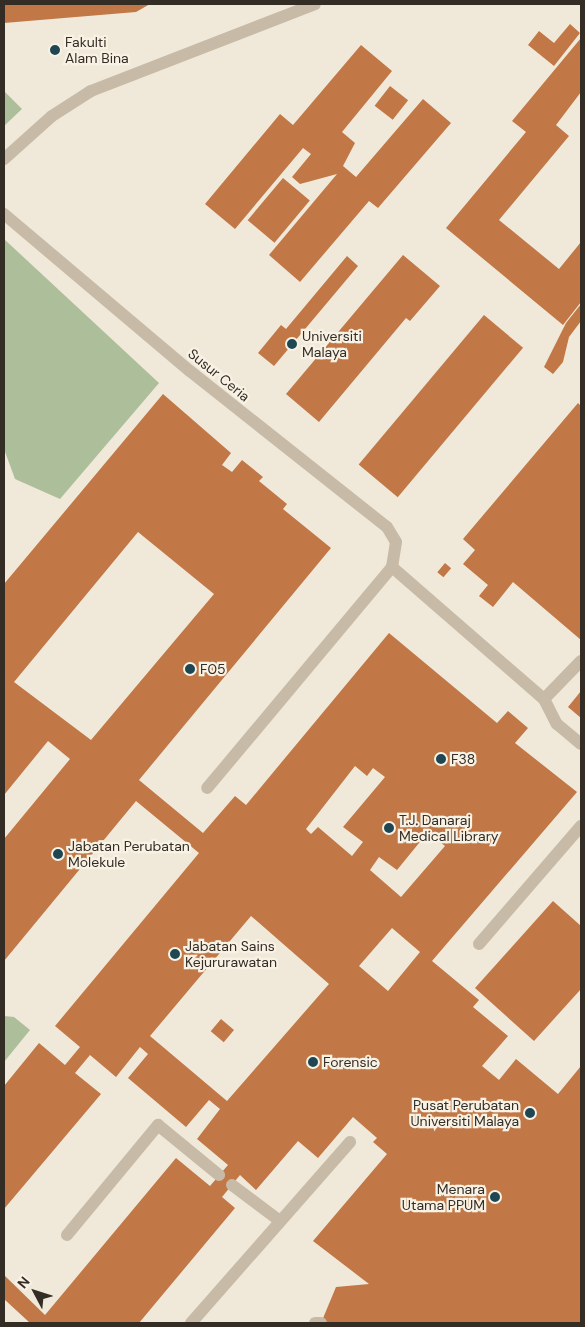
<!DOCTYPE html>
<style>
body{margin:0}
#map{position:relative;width:585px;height:1327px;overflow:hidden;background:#f0e9d9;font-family:"DM Sans",sans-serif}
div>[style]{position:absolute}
.green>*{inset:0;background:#acbe9a}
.building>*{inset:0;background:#c17746;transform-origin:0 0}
.minor>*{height:12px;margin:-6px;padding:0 6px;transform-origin:6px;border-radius:6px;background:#c7baa6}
.dots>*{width:14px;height:14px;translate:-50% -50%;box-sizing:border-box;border:2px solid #f8f2e5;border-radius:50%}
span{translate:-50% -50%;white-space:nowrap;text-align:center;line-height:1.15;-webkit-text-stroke:4.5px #f8f2e5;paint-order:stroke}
.poi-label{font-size:14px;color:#342d26}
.left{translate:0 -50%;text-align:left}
.right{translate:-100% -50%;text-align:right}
.street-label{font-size:14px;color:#342d26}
.frame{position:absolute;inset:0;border:5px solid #342d26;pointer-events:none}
.north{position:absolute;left:10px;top:1267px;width:50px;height:50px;-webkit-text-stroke:4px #f8f2e5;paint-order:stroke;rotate:310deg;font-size:14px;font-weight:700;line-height:20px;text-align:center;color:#342d26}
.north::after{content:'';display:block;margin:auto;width:18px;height:22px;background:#342d26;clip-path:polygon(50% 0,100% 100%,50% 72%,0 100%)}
</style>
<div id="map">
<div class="green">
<i style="clip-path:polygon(4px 91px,22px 109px,4px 126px)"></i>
<i style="clip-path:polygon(4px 239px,159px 383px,60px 499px,15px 479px,4px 449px)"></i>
<i style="clip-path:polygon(4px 1016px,14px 1017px,30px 1030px,4px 1062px)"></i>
</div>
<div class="building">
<i style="clip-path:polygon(4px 4px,150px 4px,136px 12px,4px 23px)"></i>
<i style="clip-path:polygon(570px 24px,580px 33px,554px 66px,528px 45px,539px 31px,554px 43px)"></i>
<i style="clip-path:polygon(581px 38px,581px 92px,556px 125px,569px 136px,499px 220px,559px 269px,581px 242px,581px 302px,563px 325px,446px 228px,526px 132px,512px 121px)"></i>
<i style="clip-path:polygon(361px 45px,392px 71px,342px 132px,355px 143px,343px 166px,356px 177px,423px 99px,451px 123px,378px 208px,369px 201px,300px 282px,269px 255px,337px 174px,300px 184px,292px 177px,311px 154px,303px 148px,235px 229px,205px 204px,280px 114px,293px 125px)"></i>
<i style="left:390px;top:86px;width:23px;height:25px;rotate:38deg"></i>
<i style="left:283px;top:178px;width:35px;height:55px;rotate:40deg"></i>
<i style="clip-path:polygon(403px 255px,440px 286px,410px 321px,406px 318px,319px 422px,286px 394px)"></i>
<i style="clip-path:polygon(347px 256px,358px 266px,274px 366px,258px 353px,281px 325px,286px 329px)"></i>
<i style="clip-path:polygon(581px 304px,581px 321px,569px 337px,563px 362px,553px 374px,544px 367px,566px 323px)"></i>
<i style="left:484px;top:315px;width:51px;height:195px;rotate:40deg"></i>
<i style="clip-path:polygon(evenodd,163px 394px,231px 453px,222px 465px,232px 472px,242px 460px,263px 477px,259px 481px,287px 504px,283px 509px,331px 548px,139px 780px,203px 833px,235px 796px,246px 805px,389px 633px,497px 723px,508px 711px,528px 728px,515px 743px,577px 792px,432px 961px,479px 1000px,473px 1007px,508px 1036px,482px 1066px,499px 1080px,516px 1059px,558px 1094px,581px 1066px,581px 1323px,321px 1323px,336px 1287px,369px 1284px,313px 1241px,387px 1154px,373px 1142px,377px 1138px,353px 1117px,318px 1158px,298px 1141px,256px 1190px,240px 1175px,222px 1197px,235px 1208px,139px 1323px,30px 1323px,4px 1299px,4px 1275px,45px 1315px,176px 1158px,210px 1186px,228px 1165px,197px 1139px,220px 1109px,209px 1100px,186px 1127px,128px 1078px,148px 1054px,140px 1047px,116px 1077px,90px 1055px,75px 1073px,101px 1094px,4px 1209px,4px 1086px,39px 1043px,65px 1065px,80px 1047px,55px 1026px,199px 853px,136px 801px,4px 961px,4px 839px,70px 759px,48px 741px,4px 795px,4px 584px,163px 394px,138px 532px,214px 594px,91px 740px,14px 682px,138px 532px,163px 394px,355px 766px,367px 776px,373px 768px,385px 777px,343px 827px,363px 842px,352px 856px,318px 827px,311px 834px,306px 829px,355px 766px,163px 394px,428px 832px,445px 846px,401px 897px,370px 870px,379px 857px,397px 870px,428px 832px,163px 394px,251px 916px,329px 984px,227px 1101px,150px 1036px,251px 916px,163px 394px,392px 928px,420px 952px,388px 991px,359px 966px,392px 928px)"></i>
<i style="clip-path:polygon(578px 403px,581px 406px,581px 640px,513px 582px,493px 607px,479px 596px,488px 585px,463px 564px,475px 550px,463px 539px)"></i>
<i style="left:445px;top:563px;width:8px;height:12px;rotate:40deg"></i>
<i style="clip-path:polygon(581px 691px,581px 718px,568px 707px)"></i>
<i style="clip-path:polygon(553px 901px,581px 926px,581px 989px,534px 1041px,475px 988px)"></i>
<i style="left:221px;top:1019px;width:17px;height:16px;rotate:40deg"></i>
</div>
<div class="minor">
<i style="left:4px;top:159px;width:64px;rotate:-41.9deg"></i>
<i style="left:52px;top:116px;width:46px;rotate:-32.7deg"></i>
<i style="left:91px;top:91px;width:240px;rotate:-21.2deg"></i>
<i style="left:4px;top:214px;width:243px;rotate:40.2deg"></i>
<i style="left:190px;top:371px;width:251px;rotate:38.4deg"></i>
<i style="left:387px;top:527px;width:17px;rotate:59deg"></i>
<i style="left:396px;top:542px;width:25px;rotate:99deg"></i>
<i style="left:392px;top:567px;width:288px;rotate:129.9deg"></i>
<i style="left:392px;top:567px;width:201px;rotate:41deg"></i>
<i style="left:544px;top:699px;width:53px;rotate:-45.8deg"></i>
<i style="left:544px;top:699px;width:28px;rotate:63deg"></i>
<i style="left:557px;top:724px;width:31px;rotate:40deg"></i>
<i style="left:479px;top:944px;width:156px;rotate:-49.2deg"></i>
<i style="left:232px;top:1185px;width:60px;rotate:36.9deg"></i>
<i style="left:67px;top:1235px;width:143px;rotate:-50.4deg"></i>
<i style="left:158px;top:1125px;width:79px;rotate:39.3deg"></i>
<i style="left:191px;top:1323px;width:241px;rotate:-48.7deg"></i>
<i style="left:315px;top:1323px;width:6px"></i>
</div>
<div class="dots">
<i style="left:55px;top:50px;background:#1e4753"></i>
<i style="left:292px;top:344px;background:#1e4753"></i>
<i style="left:190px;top:669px;background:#1e4753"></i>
<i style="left:441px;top:759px;background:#1e4753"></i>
<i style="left:389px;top:828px;background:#1e4753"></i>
<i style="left:58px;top:854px;background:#1e4753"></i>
<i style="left:175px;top:954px;background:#1e4753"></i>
<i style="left:313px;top:1062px;background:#1e4753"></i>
<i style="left:530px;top:1113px;background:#1e4753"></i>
<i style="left:495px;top:1197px;background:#1e4753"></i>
</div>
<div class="poi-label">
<span class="left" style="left:65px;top:50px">Fakulti<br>Alam Bina</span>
<span class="left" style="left:302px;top:344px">Universiti<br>Malaya</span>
<span class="left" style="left:200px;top:669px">F05</span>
<span class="left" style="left:451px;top:759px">F38</span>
<span class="left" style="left:399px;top:828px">T.J. Danaraj<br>Medical Library</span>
<span class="left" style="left:68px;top:854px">Jabatan Perubatan<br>Molekule</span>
<span class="left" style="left:185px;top:954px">Jabatan Sains<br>Kejururawatan</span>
<span class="left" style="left:323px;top:1062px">Forensic</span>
<span class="right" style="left:519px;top:1113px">Pusat Perubatan<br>Universiti Malaya</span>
<span class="right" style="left:485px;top:1197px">Menara<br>Utama PPUM</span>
</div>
<div class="street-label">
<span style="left:219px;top:375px;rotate:39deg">Susur Ceria</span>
</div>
<div class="frame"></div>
<div class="north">N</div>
</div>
